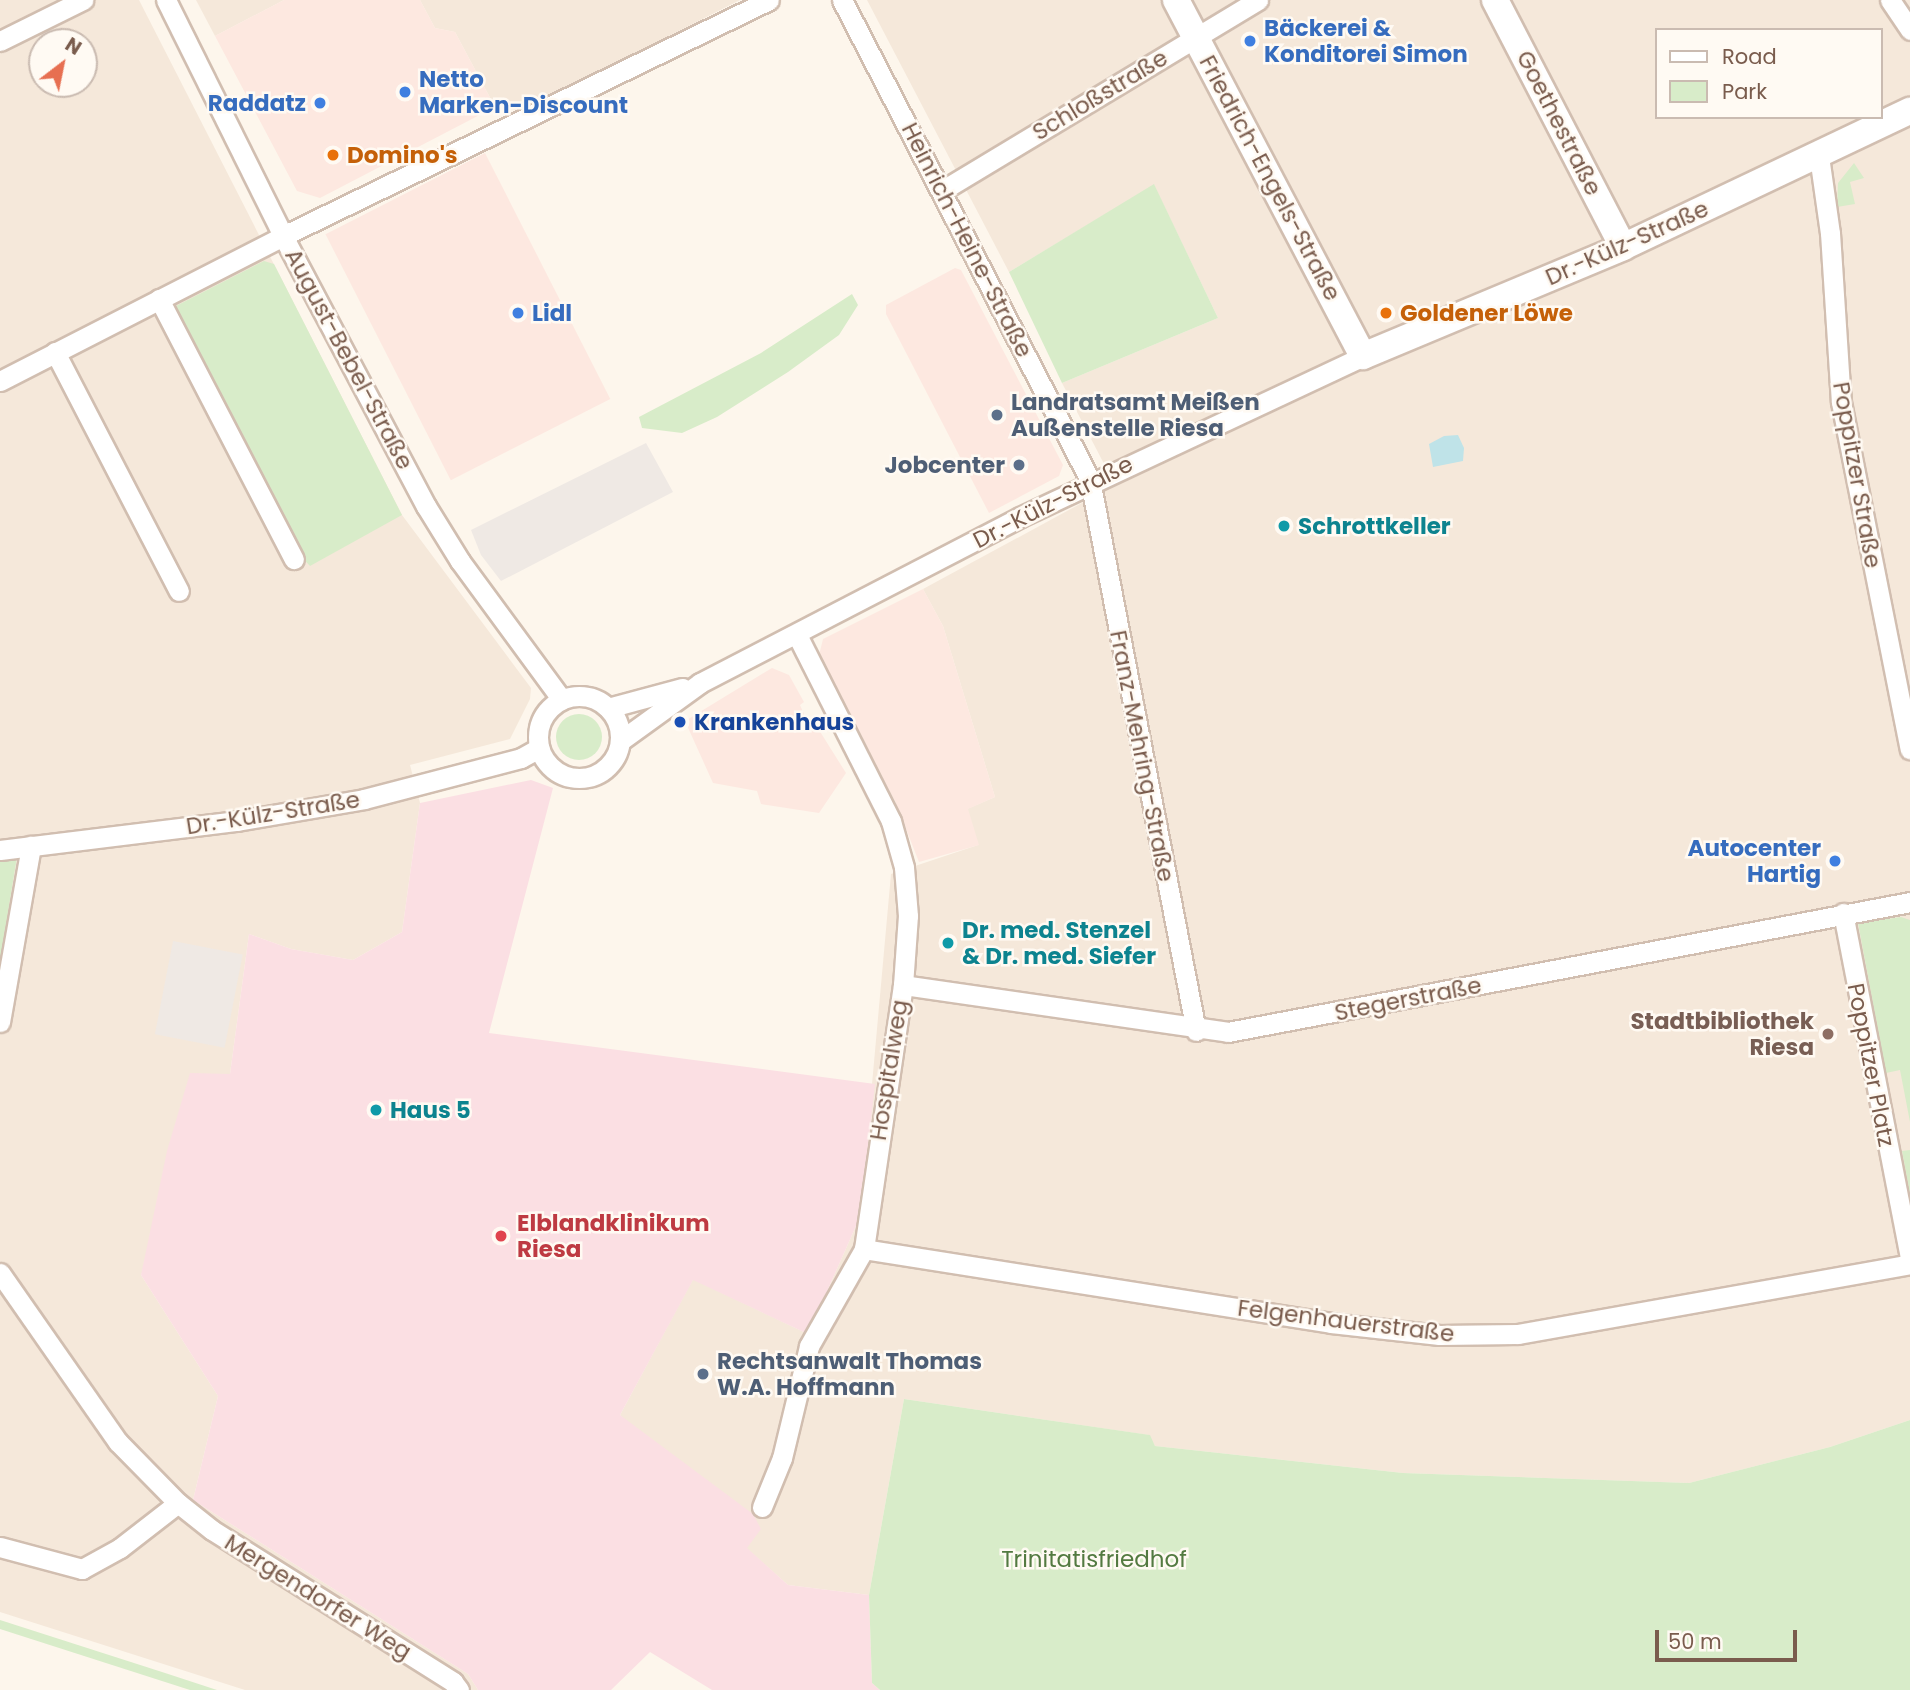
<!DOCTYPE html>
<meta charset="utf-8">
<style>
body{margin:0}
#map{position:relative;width:1910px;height:1690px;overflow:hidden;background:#fdf6ec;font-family:Poppins,sans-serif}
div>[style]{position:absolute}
.residential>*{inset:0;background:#f5e8da}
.commercial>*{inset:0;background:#fde8e0;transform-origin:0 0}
.industrial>*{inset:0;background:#efe9e4;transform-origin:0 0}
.medical>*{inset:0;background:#fbdfe3}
.green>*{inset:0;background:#d8ecc9}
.round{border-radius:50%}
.water>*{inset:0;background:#bfe3e8}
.roads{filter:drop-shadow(2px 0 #d1beb0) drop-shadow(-2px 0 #d1beb0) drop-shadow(0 2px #d1beb0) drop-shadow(0 -2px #d1beb0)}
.minor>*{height:19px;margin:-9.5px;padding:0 9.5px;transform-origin:9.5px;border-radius:9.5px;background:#fff}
.minor>.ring{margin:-9.5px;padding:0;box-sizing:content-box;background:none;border:19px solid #fff;border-radius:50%}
.secondary>*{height:26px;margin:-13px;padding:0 13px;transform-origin:13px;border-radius:13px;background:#fff}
.dots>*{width:19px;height:19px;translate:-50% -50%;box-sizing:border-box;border:4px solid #fffaf3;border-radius:50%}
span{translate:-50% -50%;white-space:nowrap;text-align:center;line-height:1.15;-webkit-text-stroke:5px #fffaf3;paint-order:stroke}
.shop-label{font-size:23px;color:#366cbe;font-weight:700}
.left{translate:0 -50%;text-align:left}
.right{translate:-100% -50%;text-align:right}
.street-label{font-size:23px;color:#7a5c4d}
.food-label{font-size:23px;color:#c56008;font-weight:700}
.service-label{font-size:23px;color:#4e5e75;font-weight:700}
.culture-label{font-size:23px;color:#0d838f;font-weight:700}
.transit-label{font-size:23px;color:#164399;font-weight:700}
.education-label{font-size:23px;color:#785e54;font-weight:700}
.health-label{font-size:23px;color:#be3a42;font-weight:700}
.park-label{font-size:23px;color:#537a41}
.legend{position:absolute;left:1655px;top:28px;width:228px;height:91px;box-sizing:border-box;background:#fffaf3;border:2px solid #cabbb1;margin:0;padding:9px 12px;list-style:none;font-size:21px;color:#7a5c4d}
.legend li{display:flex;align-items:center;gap:14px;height:35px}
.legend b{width:35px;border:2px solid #cabbb1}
.north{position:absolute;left:28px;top:28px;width:70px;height:70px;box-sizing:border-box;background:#fffaf3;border:2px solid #cabbb1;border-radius:50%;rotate:32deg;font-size:19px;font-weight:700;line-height:28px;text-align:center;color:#7a5c4d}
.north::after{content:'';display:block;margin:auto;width:24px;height:32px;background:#e76f51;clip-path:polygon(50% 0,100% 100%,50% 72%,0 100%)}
.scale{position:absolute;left:1655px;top:1630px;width:142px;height:32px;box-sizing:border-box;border:4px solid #7a5c4d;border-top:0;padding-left:9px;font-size:21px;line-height:24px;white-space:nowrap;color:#7a5c4d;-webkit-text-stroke:5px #fffaf3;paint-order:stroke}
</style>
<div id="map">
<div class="residential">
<i style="clip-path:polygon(evenodd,0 0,139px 0,402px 515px,531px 688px,530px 699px,510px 739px,410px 765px,420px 803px,402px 932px,353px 960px,291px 949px,249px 934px,230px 1074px,141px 1275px,218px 1396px,193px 1500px,468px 1674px,478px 1690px,245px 1690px,0 1612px,0 0,42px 42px,84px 42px,84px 84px,42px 84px,42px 42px)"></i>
<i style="clip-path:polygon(196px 0,284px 0,215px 36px)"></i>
<i style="clip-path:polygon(420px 0,740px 0,521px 111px,495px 107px,455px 32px,435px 28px)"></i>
<i style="clip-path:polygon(evenodd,867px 0,1910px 0,1910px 1420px,1830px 1447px,1689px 1483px,1403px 1473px,1155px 1446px,1149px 1435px,904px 1399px,869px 1595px,788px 1585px,746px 1548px,620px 1415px,693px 1279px,808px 1334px,860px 1217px,891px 874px,978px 845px,967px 809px,995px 797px,943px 626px,923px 589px,1115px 485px,1062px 383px,1218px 318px,1154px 185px,1009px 272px,867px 0,1656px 30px,1880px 30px,1880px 117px,1656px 117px,1656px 30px)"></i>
</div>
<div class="commercial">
<i style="clip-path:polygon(284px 0,420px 0,435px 28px,455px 32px,495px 107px,320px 198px,297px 191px,215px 36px)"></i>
<i style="left:485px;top:153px;width:276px;height:179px;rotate:63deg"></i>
<i style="clip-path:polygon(955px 268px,961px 270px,1063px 465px,1059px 476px,989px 513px,886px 314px,886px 305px)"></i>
<i style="clip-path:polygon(923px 589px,943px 626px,995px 797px,968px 809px,979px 845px,919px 862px,895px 801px,818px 659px,823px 639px)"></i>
<i style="clip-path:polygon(772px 668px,789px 675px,804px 702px,800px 705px,808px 723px,814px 722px,846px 773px,819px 813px,761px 804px,757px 791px,713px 783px,685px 721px)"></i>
</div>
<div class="industrial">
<i style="clip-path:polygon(646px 443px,673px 492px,501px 581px,481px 555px,471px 530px)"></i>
<i style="left:173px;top:941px;width:71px;height:95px;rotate:11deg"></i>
</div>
<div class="medical">
<i style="clip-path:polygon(531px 780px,553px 788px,489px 1033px,875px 1084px,860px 1217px,808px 1334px,693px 1280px,620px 1415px,753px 1514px,761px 1529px,747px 1548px,788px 1585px,869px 1595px,872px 1683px,880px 1690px,712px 1690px,650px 1652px,611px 1690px,478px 1690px,468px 1674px,193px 1500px,218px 1396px,141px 1275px,167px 1151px,190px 1073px,230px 1074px,249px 934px,291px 949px,353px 960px,402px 932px,420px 803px)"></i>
</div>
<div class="green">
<i style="clip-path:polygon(1854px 163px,1864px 178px,1850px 182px,1855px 204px,1837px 207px,1838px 183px)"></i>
<i style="clip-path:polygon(1154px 184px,1218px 318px,1062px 383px,1009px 272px)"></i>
<i style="clip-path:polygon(264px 261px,274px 264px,402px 515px,310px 566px,294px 549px,172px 308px)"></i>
<i style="clip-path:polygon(852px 294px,858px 305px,839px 335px,788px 372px,717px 417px,682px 433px,642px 428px,639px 417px,761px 353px)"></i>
<i class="round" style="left:556px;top:714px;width:46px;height:46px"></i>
<i style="clip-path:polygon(17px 857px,0 961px,0 859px)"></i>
<i style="clip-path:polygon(1901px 917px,1910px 920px,1910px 1122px,1900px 1070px,1886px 1073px,1858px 923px)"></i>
<i style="clip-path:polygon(1910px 1150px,1910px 1194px,1902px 1151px)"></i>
<i style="clip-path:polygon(904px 1399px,1150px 1435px,1155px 1446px,1403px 1473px,1689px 1483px,1830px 1447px,1910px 1420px,1910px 1690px,880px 1690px,872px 1683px,869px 1595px)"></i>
<i style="clip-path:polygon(0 1620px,162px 1672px,217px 1690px,190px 1690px,0 1629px)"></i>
</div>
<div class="water">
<i style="clip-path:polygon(1458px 435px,1464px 448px,1463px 461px,1433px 467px,1429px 444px,1444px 436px)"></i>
</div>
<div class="roads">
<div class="minor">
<i style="left:166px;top:0;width:263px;rotate:63.6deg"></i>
<i style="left:283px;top:236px;width:306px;rotate:62.1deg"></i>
<i style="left:426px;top:506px;width:65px;rotate:58.3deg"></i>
<i style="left:460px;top:561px;width:172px;rotate:53.7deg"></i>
<i style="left:842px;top:0;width:540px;rotate:62.68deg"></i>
<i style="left:1090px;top:480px;width:561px;rotate:79.11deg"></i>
<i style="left:1890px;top:0;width:36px;rotate:56deg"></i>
<i style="left:0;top:41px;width:93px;rotate:-26.3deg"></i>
<i style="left:1819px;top:156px;width:78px;rotate:81.9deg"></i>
<i style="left:1830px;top:233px;width:169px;rotate:86.3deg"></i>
<i style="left:1841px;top:402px;width:354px;rotate:78.8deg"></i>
<i style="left:943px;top:190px;width:368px;rotate:-31.1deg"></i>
<i style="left:159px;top:299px;width:293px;rotate:62.6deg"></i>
<i style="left:55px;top:352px;width:269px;rotate:62.6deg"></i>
<i style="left:0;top:381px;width:318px;rotate:-27.1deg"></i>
<i style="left:283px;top:236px;width:540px;rotate:-25.9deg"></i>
<i class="ring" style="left:538px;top:696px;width:63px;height:63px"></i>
<i style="left:608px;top:708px;width:77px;rotate:-15.1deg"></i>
<i style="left:620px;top:741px;width:99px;rotate:-35.9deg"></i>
<i style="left:700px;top:683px;width:360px;rotate:-27.4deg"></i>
<i style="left:1020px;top:517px;width:379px;rotate:-25.1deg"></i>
<i style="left:0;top:850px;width:239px;rotate:-7deg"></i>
<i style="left:237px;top:821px;width:129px;rotate:-9.8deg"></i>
<i style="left:364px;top:799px;width:162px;rotate:-14.6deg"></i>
<i style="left:521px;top:758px;width:21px;rotate:-29deg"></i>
<i style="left:1843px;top:913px;width:351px;rotate:79deg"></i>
<i style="left:903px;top:985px;width:328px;rotate:8.2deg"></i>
<i style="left:1228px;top:1032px;width:694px;rotate:-10.79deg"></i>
<i style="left:0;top:1022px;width:179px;rotate:-80deg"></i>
<i style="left:864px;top:1249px;width:473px;rotate:9deg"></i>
<i style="left:1331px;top:1323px;width:109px;rotate:6.3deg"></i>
<i style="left:1439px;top:1335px;width:79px;rotate:-0.7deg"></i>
<i style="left:1518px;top:1334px;width:398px;rotate:-10.1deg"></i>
<i style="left:0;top:1273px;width:206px;rotate:55.1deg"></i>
<i style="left:118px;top:1442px;width:86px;rotate:45.5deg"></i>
<i style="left:178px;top:1503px;width:43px;rotate:38.5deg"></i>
<i style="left:212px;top:1530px;width:285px;rotate:32.2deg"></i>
<i style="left:453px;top:1682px;width:10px;rotate:53deg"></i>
<i style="left:762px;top:1507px;width:53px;rotate:-67.8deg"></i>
<i style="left:782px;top:1458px;width:115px;rotate:-76.4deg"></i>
<i style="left:809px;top:1346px;width:112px;rotate:-60.4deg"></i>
<i style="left:864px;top:1249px;width:267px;rotate:-81.6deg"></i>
<i style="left:903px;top:985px;width:69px;rotate:-85.9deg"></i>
<i style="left:908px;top:916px;width:49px;rotate:-94.7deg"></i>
<i style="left:904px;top:867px;width:48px;rotate:-105.8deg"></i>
<i style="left:891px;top:821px;width:208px;rotate:-116.8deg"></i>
<i style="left:0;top:1547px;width:85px;rotate:15deg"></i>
<i style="left:82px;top:1569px;width:43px;rotate:-28.9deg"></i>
<i style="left:120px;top:1548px;width:73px;rotate:-37.8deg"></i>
</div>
<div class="secondary">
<i style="left:1176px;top:0;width:402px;rotate:62.3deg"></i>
<i style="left:1363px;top:356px;width:282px;rotate:-22.7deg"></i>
<i style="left:1623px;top:247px;width:318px;rotate:-25.4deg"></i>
<i style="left:1495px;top:0;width:278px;rotate:62.6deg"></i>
</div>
</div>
<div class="dots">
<i style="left:1250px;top:41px;background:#3f7fe0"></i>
<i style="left:405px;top:92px;background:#3f7fe0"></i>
<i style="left:320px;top:103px;background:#3f7fe0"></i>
<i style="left:333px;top:155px;background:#e8710a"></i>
<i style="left:518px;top:313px;background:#3f7fe0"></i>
<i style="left:1386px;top:313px;background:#e8710a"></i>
<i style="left:997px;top:415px;background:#5c6f8a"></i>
<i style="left:1019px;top:465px;background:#5c6f8a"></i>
<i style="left:1284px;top:526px;background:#0f9aa8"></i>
<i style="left:680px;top:722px;background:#1a4fb4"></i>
<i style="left:1835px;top:861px;background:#3f7fe0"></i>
<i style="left:948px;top:943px;background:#0f9aa8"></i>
<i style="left:1828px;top:1034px;background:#8d6e63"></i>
<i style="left:376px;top:1110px;background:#0f9aa8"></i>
<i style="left:501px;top:1236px;background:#e0444e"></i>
<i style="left:703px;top:1374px;background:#5c6f8a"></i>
</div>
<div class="shop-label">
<span class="left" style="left:1264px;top:41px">Bäckerei &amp;<br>Konditorei Simon</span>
<span class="left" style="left:419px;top:92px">Netto<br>Marken-Discount</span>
<span class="right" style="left:306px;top:103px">Raddatz</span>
<span class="left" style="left:532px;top:313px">Lidl</span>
<span class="right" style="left:1821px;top:861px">Autocenter<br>Hartig</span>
</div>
<div class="street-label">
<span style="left:1100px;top:95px;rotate:-31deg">Schloßstraße</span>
<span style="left:1559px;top:123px;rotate:63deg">Goethestraße</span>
<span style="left:1270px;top:178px;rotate:62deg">Friedrich-Engels-Straße</span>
<span style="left:967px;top:240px;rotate:63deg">Heinrich-Heine-Straße</span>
<span style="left:1627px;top:243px;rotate:-24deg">Dr.-Külz-Straße</span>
<span style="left:349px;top:359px;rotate:62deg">August-Bebel-Straße</span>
<span style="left:1857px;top:475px;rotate:80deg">Poppitzer Straße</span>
<span style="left:1053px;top:502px;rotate:-27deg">Dr.-Külz-Straße</span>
<span style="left:1142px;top:756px;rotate:79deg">Franz-Mehring-Straße</span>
<span style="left:273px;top:813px;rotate:-9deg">Dr.-Külz-Straße</span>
<span style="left:1408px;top:999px;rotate:-11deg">Stegerstraße</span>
<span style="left:1871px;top:1065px;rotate:79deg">Poppitzer Platz</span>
<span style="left:889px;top:1070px;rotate:-81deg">Hospitalweg</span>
<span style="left:1346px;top:1321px;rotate:7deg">Felgenhauerstraße</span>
<span style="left:318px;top:1597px;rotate:32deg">Mergendorfer Weg</span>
</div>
<div class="food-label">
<span class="left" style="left:347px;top:155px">Domino's</span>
<span class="left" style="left:1400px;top:313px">Goldener Löwe</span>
</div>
<div class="service-label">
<span class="left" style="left:1011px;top:415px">Landratsamt Meißen<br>Außenstelle Riesa</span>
<span class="right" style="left:1005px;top:465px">Jobcenter</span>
<span class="left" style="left:717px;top:1374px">Rechtsanwalt Thomas<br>W.A. Hoffmann</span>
</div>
<div class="culture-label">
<span class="left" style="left:1298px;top:526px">Schrottkeller</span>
<span class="left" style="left:962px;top:943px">Dr. med. Stenzel<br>&amp; Dr. med. Siefer</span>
<span class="left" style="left:390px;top:1110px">Haus 5</span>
</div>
<div class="transit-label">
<span class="left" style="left:694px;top:722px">Krankenhaus</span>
</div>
<div class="education-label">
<span class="right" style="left:1814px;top:1034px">Stadtbibliothek<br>Riesa</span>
</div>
<div class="health-label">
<span class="left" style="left:517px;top:1236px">Elblandklinikum<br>Riesa</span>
</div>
<div class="park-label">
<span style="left:1094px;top:1559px">Trinitatisfriedhof</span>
</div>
<ul class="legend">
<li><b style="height:9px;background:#fff"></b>Road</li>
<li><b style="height:19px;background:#d8ecc9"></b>Park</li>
</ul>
<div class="north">N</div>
<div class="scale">50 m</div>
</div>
